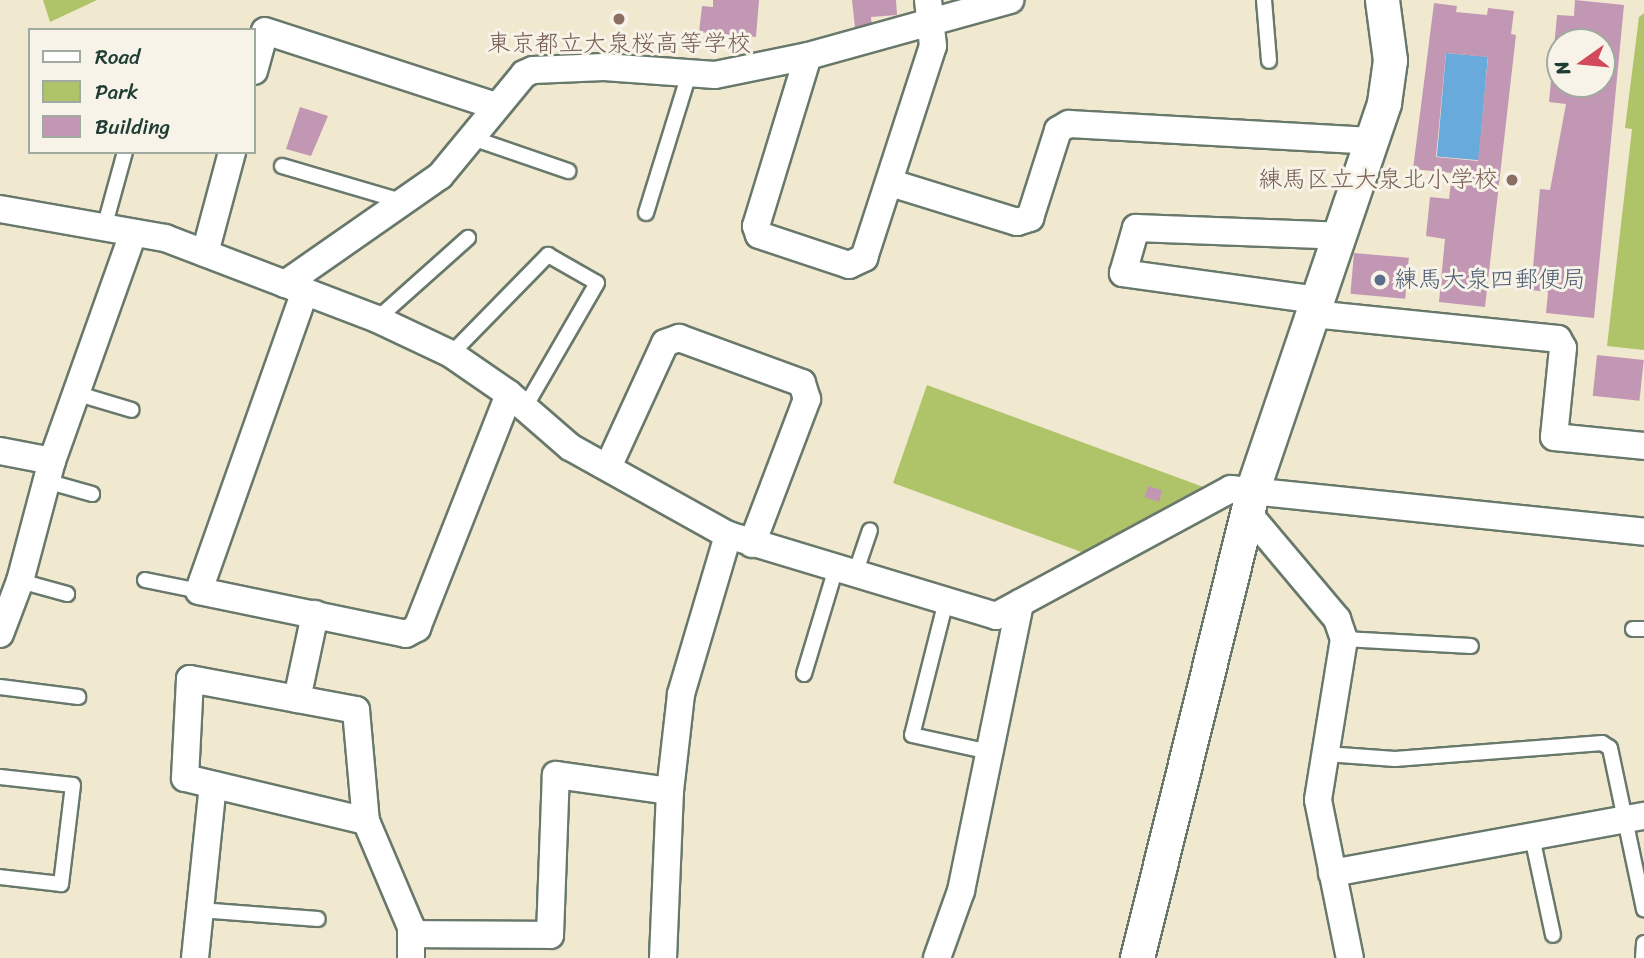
<!DOCTYPE html>
<meta charset="utf-8">
<style>
body{margin:0}
#map{position:relative;width:1644px;height:958px;overflow:hidden;background:#f1e8d0;font-family:Sriracha,"Klee One",sans-serif}
div>[style]{position:absolute}
.green>*{inset:0;background:#afc468}
.water>*{inset:0;background:#69aadd;transform-origin:0 0}
.building>*{inset:0;background:#c197b4;transform-origin:0 0}
.roads{filter:drop-shadow(2px 0 #68796b) drop-shadow(-2px 0 #68796b) drop-shadow(0 2px #68796b) drop-shadow(0 -2px #68796b)}
.service>*{height:14px;margin:-7px;padding:0 7px;transform-origin:7px;border-radius:7px;background:#fff}
.minor>*{height:26px;margin:-13px;padding:0 13px;transform-origin:13px;border-radius:13px;background:#fff}
.tertiary>*{height:33px;margin:-16.5px;padding:0 16.5px;transform-origin:16.5px;border-radius:16.5px;background:#fff}
.dots>*{width:19px;height:19px;translate:-50% -50%;box-sizing:border-box;border:4px solid #f7f3e8;border-radius:50%}
span{translate:-50% -50%;white-space:nowrap;text-align:center;line-height:1.15;-webkit-text-stroke:6px #f7f3e8;paint-order:stroke}
.education-label{font-size:24px;color:#785e54}
.right{translate:-100% -50%;text-align:right}
.service-label{font-size:24px;color:#4e5e75}
.left{translate:0 -50%;text-align:left}
.legend{position:absolute;left:28px;top:28px;width:228px;height:126px;box-sizing:border-box;background:#f7f3e8;border:2px solid #a1aaa0;margin:0;padding:9px 12px;list-style:none;font-size:21px;color:#1f3d34}
.legend li{display:flex;align-items:center;gap:14px;height:35px}
.legend b{width:35px;border:2px solid #a1aaa0}
.north{position:absolute;left:1546px;top:28px;width:70px;height:70px;box-sizing:border-box;background:#f7f3e8;border:2px solid #a1aaa0;border-radius:50%;rotate:255deg;font-size:19px;font-weight:700;line-height:28px;text-align:center;color:#1f3d34}
.north::after{content:'';display:block;margin:auto;width:24px;height:32px;background:#d1495b;clip-path:polygon(50% 0,100% 100%,50% 72%,0 100%)}
</style>
<div id="map">
<div class="green">
<i style="clip-path:polygon(43px 0,97px 0,50px 22px)"></i>
<i style="clip-path:polygon(1644px 13px,1644px 350px,1607px 346px,1632px 129px,1625px 128px,1639px 17px)"></i>
<i style="clip-path:polygon(927px 385px,1206px 488px,1087px 554px,893px 483px)"></i>
</div>
<div class="water">
<i style="left:1446px;top:53px;width:42px;height:104px;rotate:5deg"></i>
</div>
<div class="building">
<i style="clip-path:polygon(713px 0,759px 0,756px 37px,699px 32px,702px 6px,713px 7px)"></i>
<i style="clip-path:polygon(852px 0,896px 0,897px 15px,871px 17px,872px 27px,855px 28px)"></i>
<i style="clip-path:polygon(evenodd,1575px 0,1624px 5px,1594px 318px,1546px 313px,1548px 292px,1531px 290px,1540px 189px,1550px 190px,1566px 104px,1549px 102px,1557px 15px,1574px 16px,1575px 0,1560px 42px,1602px 42px,1602px 84px,1560px 84px,1560px 42px)"></i>
<i style="clip-path:polygon(evenodd,1434px 3px,1457px 6px,1456px 12px,1487px 15px,1488px 8px,1514px 11px,1511px 34px,1516px 35px,1485px 307px,1439px 302px,1445px 239px,1426px 236px,1430px 197px,1449px 199px,1452px 173px,1413px 169px,1434px 3px,1446px 53px,1488px 57px,1478px 161px,1436px 157px,1446px 53px)"></i>
<i style="clip-path:polygon(300px 107px,328px 116px,311px 156px,286px 149px)"></i>
<i style="left:1354px;top:253px;width:55px;height:41px;rotate:5deg"></i>
<i style="left:1597px;top:355px;width:47px;height:41px;rotate:6deg"></i>
<i style="left:1148px;top:486px;width:15px;height:12px;rotate:16deg"></i>
</div>
<div class="roads">
<div class="service">
<i style="left:1264px;top:0;width:61px;rotate:85.3deg"></i>
<i style="left:472px;top:138px;width:102px;rotate:19deg"></i>
<i style="left:282px;top:166px;width:127px;rotate:16.4deg"></i>
<i style="left:646px;top:213px;width:145px;rotate:-72.8deg"></i>
<i style="left:104px;top:228px;width:79px;rotate:-74.6deg"></i>
<i style="left:377px;top:319px;width:122px;rotate:-41.7deg"></i>
<i style="left:451px;top:354px;width:139px;rotate:-45.6deg"></i>
<i style="left:548px;top:255px;width:56px;rotate:29.7deg"></i>
<i style="left:597px;top:283px;width:143px;rotate:120.1deg"></i>
<i style="left:75px;top:393px;width:59px;rotate:16.6deg"></i>
<i style="left:46px;top:481px;width:48px;rotate:15.8deg"></i>
<i style="left:855px;top:574px;width:46px;rotate:-71.2deg"></i>
<i style="left:145px;top:580px;width:55px;rotate:11.5deg"></i>
<i style="left:20px;top:581px;width:49px;rotate:15.5deg"></i>
<i style="left:946px;top:601px;width:138px;rotate:104.2deg"></i>
<i style="left:912px;top:735px;width:80px;rotate:12.3deg"></i>
<i style="left:1633px;top:629px;width:11px"></i>
<i style="left:1344px;top:639px;width:127px;rotate:3.2deg"></i>
<i style="left:804px;top:674px;width:111px;rotate:-73.2deg"></i>
<i style="left:0;top:687px;width:79px;rotate:7.3deg"></i>
<i style="left:1326px;top:754px;width:69px;rotate:4.1deg"></i>
<i style="left:1395px;top:759px;width:208px;rotate:-4.4deg"></i>
<i style="left:1602px;top:743px;width:9px;rotate:32deg"></i>
<i style="left:1610px;top:748px;width:165px;rotate:78.1deg"></i>
<i style="left:0;top:777px;width:73px;rotate:6.3deg"></i>
<i style="left:73px;top:785px;width:100px;rotate:96.9deg"></i>
<i style="left:61px;top:884px;width:61px;rotate:-173.5deg"></i>
<i style="left:1532px;top:837px;width:100px;rotate:77.9deg"></i>
<i style="left:200px;top:910px;width:118px;rotate:4.4deg"></i>
<i style="left:1643px;top:958px;width:15px;rotate:-86deg"></i>
</div>
<div class="minor">
<i style="left:808px;top:56px;width:178px;rotate:107deg"></i>
<i style="left:756px;top:226px;width:9px;rotate:72deg"></i>
<i style="left:759px;top:235px;width:95px;rotate:18.4deg"></i>
<i style="left:849px;top:265px;width:17px;rotate:-25deg"></i>
<i style="left:864px;top:258px;width:223px;rotate:-72deg"></i>
<i style="left:933px;top:46px;width:46px;rotate:-96.2deg"></i>
<i style="left:254px;top:71px;width:41px;rotate:-74.6deg"></i>
<i style="left:265px;top:31px;width:243px;rotate:18deg"></i>
<i style="left:891px;top:183px;width:132px;rotate:17.2deg"></i>
<i style="left:1017px;top:222px;width:14px;rotate:-17deg"></i>
<i style="left:1030px;top:218px;width:92px;rotate:-72.3deg"></i>
<i style="left:1058px;top:130px;width:13px;rotate:-29deg"></i>
<i style="left:1069px;top:124px;width:303px;rotate:3.2deg"></i>
<i style="left:0;top:209px;width:168px;rotate:10deg"></i>
<i style="left:165px;top:238px;width:227px;rotate:20.9deg"></i>
<i style="left:377px;top:319px;width:82px;rotate:25.3deg"></i>
<i style="left:451px;top:354px;width:70px;rotate:34.6deg"></i>
<i style="left:509px;top:394px;width:81px;rotate:41deg"></i>
<i style="left:570px;top:447px;width:181px;rotate:29.1deg"></i>
<i style="left:728px;top:535px;width:280px;rotate:16.8deg"></i>
<i style="left:996px;top:616px;width:267px;rotate:-28.4deg"></i>
<i style="left:1231px;top:489px;width:415px;rotate:5.9deg"></i>
<i style="left:205px;top:253px;width:105px;rotate:-75deg"></i>
<i style="left:285px;top:284px;width:189px;rotate:-34.9deg"></i>
<i style="left:440px;top:176px;width:132px;rotate:-50.5deg"></i>
<i style="left:524px;top:74px;width:10px;rotate:-24deg"></i>
<i style="left:533px;top:70px;width:71px;rotate:-2.4deg"></i>
<i style="left:604px;top:67px;width:111px;rotate:4.1deg"></i>
<i style="left:715px;top:75px;width:95px;rotate:-11.5deg"></i>
<i style="left:808px;top:56px;width:210px;rotate:-15.5deg"></i>
<i style="left:305px;top:291px;width:318px;rotate:109.5deg"></i>
<i style="left:199px;top:591px;width:211px;rotate:11.7deg"></i>
<i style="left:406px;top:634px;width:13px;rotate:-29deg"></i>
<i style="left:417px;top:628px;width:251px;rotate:-68.5deg"></i>
<i style="left:1317px;top:300px;width:196px;rotate:-172.1deg"></i>
<i style="left:1123px;top:273px;width:47px;rotate:-73.9deg"></i>
<i style="left:1136px;top:228px;width:204px;rotate:2.2deg"></i>
<i style="left:1313px;top:314px;width:246px;rotate:5.8deg"></i>
<i style="left:1558px;top:339px;width:10px;rotate:61deg"></i>
<i style="left:1563px;top:348px;width:89px;rotate:95.8deg"></i>
<i style="left:1554px;top:437px;width:90px;rotate:5.7deg"></i>
<i style="left:0;top:451px;width:53px;rotate:10.9deg"></i>
<i style="left:608px;top:467px;width:136px;rotate:-65.3deg"></i>
<i style="left:665px;top:343px;width:15px;rotate:-20deg"></i>
<i style="left:679px;top:338px;width:131px;rotate:20.1deg"></i>
<i style="left:802px;top:383px;width:17px;rotate:73deg"></i>
<i style="left:807px;top:399px;width:155px;rotate:110.8deg"></i>
<i style="left:1247px;top:512px;width:140px;rotate:49.9deg"></i>
<i style="left:1337px;top:619px;width:21px;rotate:71deg"></i>
<i style="left:1344px;top:639px;width:163px;rotate:99.2deg"></i>
<i style="left:1318px;top:800px;width:161px;rotate:78.6deg"></i>
<i style="left:0;top:634px;width:57px;rotate:-69.3deg"></i>
<i style="left:20px;top:581px;width:124px;rotate:-75.1deg"></i>
<i style="left:52px;top:461px;width:242px;rotate:-70.4deg"></i>
<i style="left:297px;top:699px;width:87px;rotate:-78deg"></i>
<i style="left:366px;top:821px;width:186px;rotate:-166.6deg"></i>
<i style="left:185px;top:778px;width:99px;rotate:-87.1deg"></i>
<i style="left:190px;top:679px;width:169px;rotate:10.6deg"></i>
<i style="left:356px;top:710px;width:111px;rotate:84.9deg"></i>
<i style="left:366px;top:821px;width:115px;rotate:67deg"></i>
<i style="left:411px;top:927px;width:31px;rotate:90deg"></i>
<i style="left:1332px;top:873px;width:317px;rotate:-10.4deg"></i>
<i style="left:412px;top:934px;width:138px;rotate:0.4deg"></i>
<i style="left:550px;top:935px;width:160px;rotate:-87.9deg"></i>
<i style="left:556px;top:775px;width:115px;rotate:8deg"></i>
<i style="left:195px;top:958px;width:174px;rotate:-84.1deg"></i>
<i style="left:663px;top:958px;width:167px;rotate:-87.6deg"></i>
<i style="left:670px;top:791px;width:98px;rotate:-83.5deg"></i>
<i style="left:681px;top:694px;width:166px;rotate:-73.5deg"></i>
<i style="left:937px;top:958px;width:71px;rotate:-70.3deg"></i>
<i style="left:961px;top:891px;width:294px;rotate:-78.4deg"></i>
</div>
<div class="tertiary">
<i style="left:1137px;top:958px;width:484px;rotate:-76.1deg"></i>
<i style="left:1253px;top:488px;width:407px;rotate:-71.2deg"></i>
<i style="left:1384px;top:103px;width:43px;rotate:-82.1deg"></i>
<i style="left:1390px;top:60px;width:61px;rotate:-97.6deg"></i>
</div>
</div>
<div class="dots">
<i style="left:619px;top:19px;background:#8d6e63"></i>
<i style="left:1512px;top:180px;background:#8d6e63"></i>
<i style="left:1380px;top:280px;background:#5c6f8a"></i>
</div>
<div class="education-label">
<span style="left:619px;top:44px">東京都立大泉桜高等学校</span>
<span class="right" style="left:1498px;top:180px">練馬区立大泉北小学校</span>
</div>
<div class="service-label">
<span class="left" style="left:1394px;top:280px">練馬大泉四郵便局</span>
</div>
<ul class="legend">
<li><b style="height:9px;background:#fff"></b>Road</li>
<li><b style="height:19px;background:#afc468"></b>Park</li>
<li><b style="height:19px;background:#c197b4"></b>Building</li>
</ul>
<div class="north">N</div>
</div>
